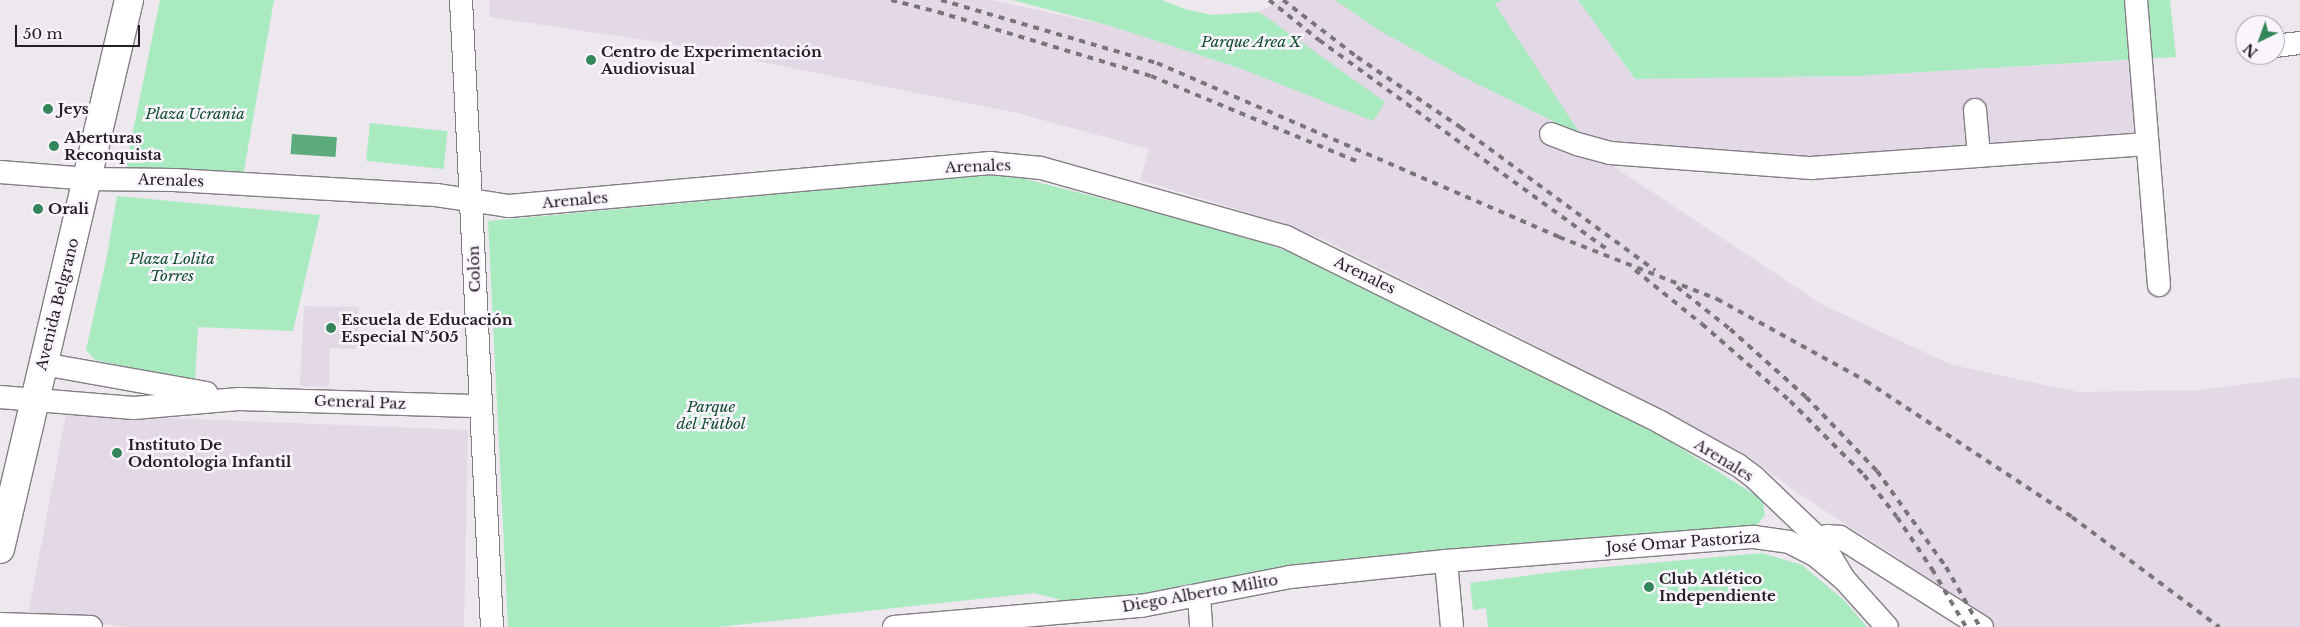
<!DOCTYPE html>
<meta charset="utf-8">
<style>
body{margin:0}
#map{position:relative;width:2300px;height:627px;overflow:hidden;background:#ede7ee;font-family:"Libre Baskerville",serif}
div>[style]{position:absolute}
.built>*{inset:0;background:#e3d8e5}
.green>*{inset:0;background:#a9eac1;transform-origin:0 0}
.water>*{inset:0;background:#5cab7d;transform-origin:0 0}
.roads{filter:drop-shadow(1px 0 #837e84) drop-shadow(-1px 0 #837e84) drop-shadow(0 1px #837e84) drop-shadow(0 -1px #837e84)}
.minor>*{height:22px;margin:-11px;padding:0 11px;transform-origin:11px;border-radius:11px;background:#fff}
.major>*{height:28px;margin:-14px;padding:0 14px;transform-origin:14px;border-radius:14px;background:#fff}
.rail>*{height:4px;margin-top:-2px;transform-origin:0;background:repeating-linear-gradient(90deg,#787479 0 6px,transparent 0 12px)}
.dots>*{width:14px;height:14px;translate:-50% -50%;box-sizing:border-box;border:2px solid #faf4fc;border-radius:50%}
span{translate:-50% -50%;white-space:nowrap;text-align:center;line-height:1.15;-webkit-text-stroke:5px #faf4fc;paint-order:stroke}
.park-label{font-size:15px;color:#0f4d2f;font-style:italic}
.poi-label{font-size:15px;color:#232124;font-weight:700}
.left{translate:0 -50%;text-align:left}
.street-label{font-size:15px;color:#232124}
.north{position:absolute;left:2235px;top:15px;width:50px;height:50px;box-sizing:border-box;background:#faf4fc;border:1px solid #a4a0a6;border-radius:50%;rotate:222deg;font-size:14px;font-weight:700;line-height:20px;text-align:center;color:#232124}
.north::after{content:'';display:block;margin:auto;width:18px;height:22px;background:#328659;clip-path:polygon(50% 0,100% 100%,50% 72%,0 100%)}
.scale{position:absolute;left:15px;top:25px;width:125px;height:22px;box-sizing:border-box;border:2px solid #232124;border-top:0;padding-left:6px;font-size:15px;line-height:18px;white-space:nowrap;color:#232124;-webkit-text-stroke:4px #faf4fc;paint-order:stroke}
</style>
<div id="map">
<div class="built">
<i style="clip-path:polygon(489px 0,992px 0,1111px 26px,1239px 68px,1384px 102px,1259px 12px,1281px 0,1335px 0,1382px 32px,1463px 77px,1580px 135px,1495px 4px,1502px 0,1578px 0,1635px 79px,1856px 76px,2153px 59px,2158px 151px,1818px 177px,1602px 159px,1823px 305px,1952px 365px,2078px 392px,2201px 390px,2300px 377px,2300px 627px,1988px 627px,1898px 558px,1798px 493px,1749px 457px,1501px 328px,1320px 238px,1224px 205px,1140px 180px,1149px 149px,1013px 112px,671px 44px,490px 17px)"></i>
<i style="clip-path:polygon(304px 306px,359px 307px,358px 349px,330px 348px,329px 387px,300px 386px)"></i>
<i style="clip-path:polygon(66px 414px,468px 430px,464px 627px,128px 627px,28px 615px)"></i>
</div>
<div class="green">
<i style="clip-path:polygon(160px 0,274px 0,243px 176px,125px 170px)"></i>
<i style="clip-path:polygon(1012px 0,1162px 0,1185px 9px,1212px 15px,1259px 12px,1385px 102px,1373px 121px,1239px 68px,1111px 26px)"></i>
<i style="clip-path:polygon(1335px 0,1502px 0,1495px 4px,1581px 135px,1463px 77px,1382px 32px)"></i>
<i style="clip-path:polygon(1578px 0,2170px 0,2176px 57px,1856px 76px,1635px 79px)"></i>
<i style="left:370px;top:123px;width:78px;height:38px;rotate:6deg"></i>
<i style="clip-path:polygon(989px 175px,1009px 175px,1175px 217px,1254px 239px,1291px 253px,1658px 434px,1757px 496px,1763px 502px,1765px 515px,1757px 525px,1751px 526px,1291px 569px,1151px 596px,1073px 603px,1034px 593px,718px 627px,508px 627px,488px 221px)"></i>
<i style="clip-path:polygon(117px 196px,320px 215px,293px 331px,198px 327px,195px 382px,95px 360px,86px 350px,107px 256px)"></i>
<i style="clip-path:polygon(1762px 553px,1802px 565px,1844px 600px,1867px 627px,1488px 627px,1486px 608px,1473px 610px,1470px 583px,1562px 571px)"></i>
</div>
<div class="water">
<i style="left:292px;top:134px;width:45px;height:20px;rotate:4deg"></i>
</div>
<div class="roads">
<div class="minor">
<i style="left:461px;top:0;width:628px;rotate:87.17deg"></i>
<i style="left:2136px;top:0;width:286px;rotate:85.4deg"></i>
<i style="left:2275px;top:46px;width:25px;rotate:-7deg"></i>
<i style="left:1975px;top:110px;width:46px;rotate:85deg"></i>
<i style="left:1551px;top:134px;width:28px;rotate:21deg"></i>
<i style="left:1577px;top:144px;width:34px;rotate:15deg"></i>
<i style="left:1610px;top:153px;width:202px;rotate:4.3deg"></i>
<i style="left:1811px;top:168px;width:337px;rotate:-4.1deg"></i>
<i style="left:0;top:172px;width:88px;rotate:4.5deg"></i>
<i style="left:88px;top:179px;width:86px;rotate:0.7deg"></i>
<i style="left:174px;top:180px;width:262px;rotate:3.3deg"></i>
<i style="left:436px;top:195px;width:74px;rotate:8.6deg"></i>
<i style="left:509px;top:206px;width:483px;rotate:-5.1deg"></i>
<i style="left:990px;top:163px;width:51px;rotate:5.6deg"></i>
<i style="left:1041px;top:168px;width:255px;rotate:15.7deg"></i>
<i style="left:1286px;top:237px;width:417px;rotate:26.3deg"></i>
<i style="left:1660px;top:422px;width:89px;rotate:28.9deg"></i>
<i style="left:1738px;top:465px;width:21px;rotate:37deg"></i>
<i style="left:1755px;top:478px;width:93px;rotate:43.7deg"></i>
<i style="left:1822px;top:542px;width:43px;rotate:59.3deg"></i>
<i style="left:43px;top:364px;width:166px;rotate:10.1deg"></i>
<i style="left:0;top:397px;width:134px;rotate:4.7deg"></i>
<i style="left:134px;top:408px;width:105px;rotate:-4.9deg"></i>
<i style="left:239px;top:399px;width:241px;rotate:1.7deg"></i>
<i style="left:1812px;top:546px;width:11px;rotate:-49deg"></i>
<i style="left:1819px;top:538px;width:8px;rotate:-14deg"></i>
<i style="left:1827px;top:536px;width:13px;rotate:4deg"></i>
<i style="left:1840px;top:537px;width:168px;rotate:32.4deg"></i>
<i style="left:1446px;top:561px;width:66px;rotate:84.8deg"></i>
<i style="left:1199px;top:596px;width:31px;rotate:86deg"></i>
<i style="left:0;top:624px;width:91px;rotate:1.9deg"></i>
<i style="left:894px;top:627px;width:248px;rotate:-4.9deg"></i>
<i style="left:1141px;top:606px;width:152px;rotate:-11deg"></i>
<i style="left:1290px;top:577px;width:157px;rotate:-5.9deg"></i>
<i style="left:1446px;top:561px;width:309px;rotate:-4.5deg"></i>
<i style="left:1754px;top:537px;width:35px;rotate:8deg"></i>
<i style="left:1789px;top:542px;width:29px;rotate:27deg"></i>
<i style="left:1815px;top:555px;width:38px;rotate:40deg"></i>
<i style="left:1844px;top:579px;width:64px;rotate:48.1deg"></i>
</div>
<div class="major">
<i style="left:0;top:549px;width:564px;rotate:-76.78deg"></i>
</div>
</div>
<div class="rail">
<i style="left:891px;top:0;width:49px;rotate:14.3deg"></i>
<i style="left:938px;top:12px;width:222px;rotate:16.7deg"></i>
<i style="left:1151px;top:76px;width:225px;rotate:22.5deg"></i>
<i style="left:941px;top:0;width:225px;rotate:16.3deg"></i>
<i style="left:1157px;top:63px;width:438px;rotate:23.4deg"></i>
<i style="left:1559px;top:237px;width:170px;rotate:21.4deg"></i>
<i style="left:1717px;top:299px;width:170px;rotate:28.8deg"></i>
<i style="left:1866px;top:381px;width:247px;rotate:33.4deg"></i>
<i style="left:2072px;top:517px;width:184px;rotate:36.8deg"></i>
<i style="left:1269px;top:0;width:64px;rotate:38.7deg"></i>
<i style="left:1319px;top:40px;width:359px;rotate:36deg"></i>
<i style="left:1283px;top:0;width:93px;rotate:37.6deg"></i>
<i style="left:1357px;top:57px;width:125px;rotate:34.2deg"></i>
<i style="left:1460px;top:127px;width:242px;rotate:36.3deg"></i>
<i style="left:1635px;top:270px;width:86px;rotate:38.9deg"></i>
<i style="left:1702px;top:324px;width:117px;rotate:41.2deg"></i>
<i style="left:1790px;top:401px;width:105px;rotate:45deg"></i>
<i style="left:1864px;top:475px;width:53px;rotate:51.8deg"></i>
<i style="left:1897px;top:517px;width:63px;rotate:56.1deg"></i>
<i style="left:1932px;top:569px;width:67px;rotate:59.6deg"></i>
<i style="left:1677px;top:287px;width:68px;rotate:38.4deg"></i>
<i style="left:1730px;top:329px;width:102px;rotate:41.8deg"></i>
<i style="left:1806px;top:397px;width:103px;rotate:46.2deg"></i>
<i style="left:1877px;top:471px;width:118px;rotate:54.3deg"></i>
<i style="left:1946px;top:567px;width:69px;rotate:60.5deg"></i>
</div>
<div class="dots">
<i style="left:591px;top:60px;background:#328659"></i>
<i style="left:48px;top:109px;background:#328659"></i>
<i style="left:54px;top:146px;background:#328659"></i>
<i style="left:38px;top:209px;background:#328659"></i>
<i style="left:331px;top:328px;background:#328659"></i>
<i style="left:117px;top:453px;background:#328659"></i>
<i style="left:1649px;top:587px;background:#328659"></i>
</div>
<div class="park-label">
<span style="left:1251px;top:42px">Parque Area X</span>
<span style="left:195px;top:114px">Plaza Ucrania</span>
<span style="left:172px;top:267px">Plaza Lolita<br>Torres</span>
<span style="left:711px;top:415px">Parque<br>del Fútbol</span>
</div>
<div class="poi-label">
<span class="left" style="left:601px;top:60px">Centro de Experimentación<br>Audiovisual</span>
<span class="left" style="left:58px;top:109px">Jeys</span>
<span class="left" style="left:64px;top:146px">Aberturas<br>Reconquista</span>
<span class="left" style="left:48px;top:209px">Orali</span>
<span class="left" style="left:341px;top:328px">Escuela de Educación<br>Especial N°505</span>
<span class="left" style="left:128px;top:453px">Instituto De<br>Odontologia Infantil</span>
<span class="left" style="left:1659px;top:587px">Club Atlético<br>Independiente</span>
</div>
<div class="street-label">
<span style="left:978px;top:166px;rotate:-2deg">Arenales</span>
<span style="left:171px;top:180px;rotate:2deg">Arenales</span>
<span style="left:575px;top:200px;rotate:-5deg">Arenales</span>
<span style="left:474px;top:269px;rotate:-92deg">Colón</span>
<span style="left:1365px;top:275px;rotate:26deg">Arenales</span>
<span style="left:57px;top:304px;rotate:-76deg">Avenida Belgrano</span>
<span style="left:360px;top:402px;rotate:2deg">General Paz</span>
<span style="left:1724px;top:460px;rotate:32deg">Arenales</span>
<span style="left:1683px;top:542px;rotate:-4deg">José Omar Pastoriza</span>
<span style="left:1200px;top:593px;rotate:-10deg">Diego Alberto Milito</span>
</div>
<div class="north">N</div>
<div class="scale">50 m</div>
</div>
